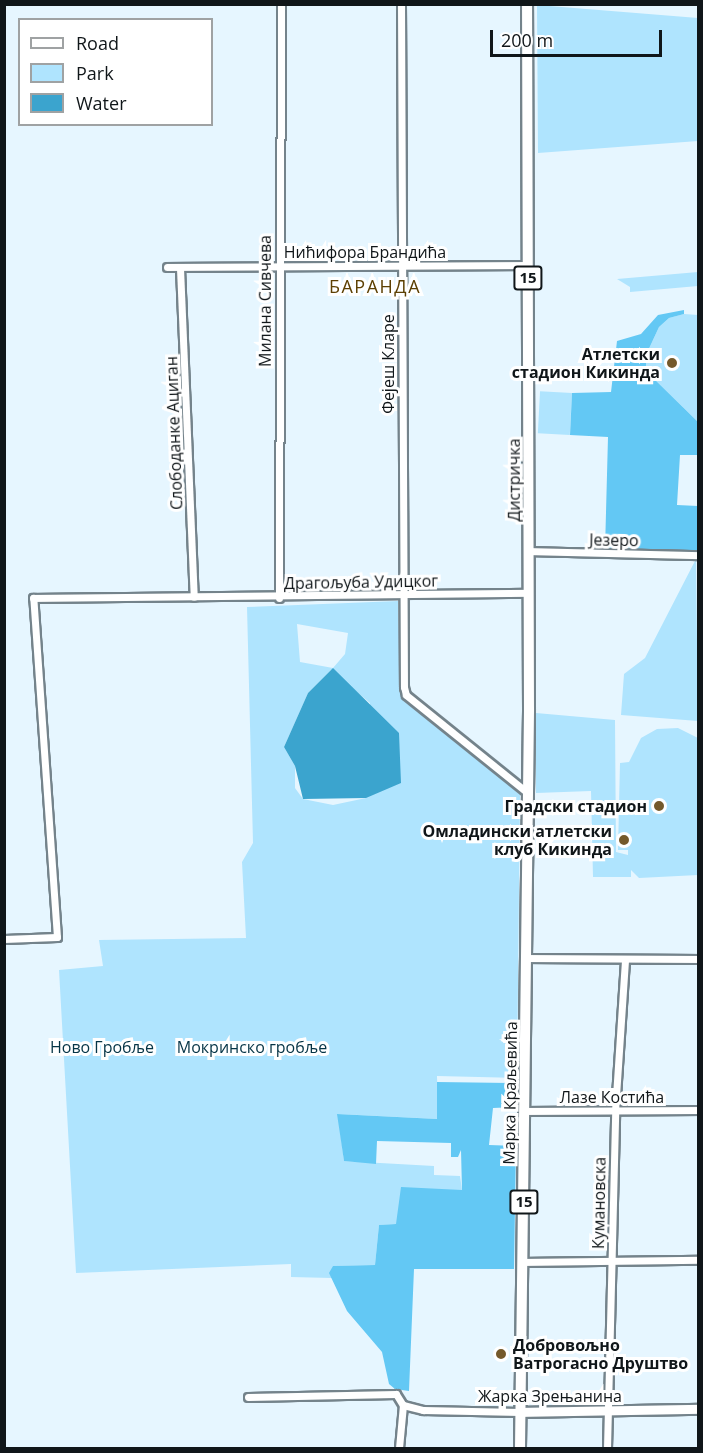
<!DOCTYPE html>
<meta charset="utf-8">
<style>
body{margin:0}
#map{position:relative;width:703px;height:1453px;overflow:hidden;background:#e6f6ff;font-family:"Open Sans",sans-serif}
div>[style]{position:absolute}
.green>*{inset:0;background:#afe4fe;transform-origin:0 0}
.forest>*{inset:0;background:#63c8f4}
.water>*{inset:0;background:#3ba4ce}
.roads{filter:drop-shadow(2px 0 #74838b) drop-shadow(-2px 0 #74838b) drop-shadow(0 2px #74838b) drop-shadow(0 -2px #74838b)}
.street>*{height:7px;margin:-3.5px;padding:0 3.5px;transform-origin:3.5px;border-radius:3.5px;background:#fff}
.secondary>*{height:9px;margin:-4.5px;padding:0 4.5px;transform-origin:4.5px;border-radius:4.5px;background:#fff}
.primary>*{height:10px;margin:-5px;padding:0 5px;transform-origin:5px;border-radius:5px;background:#fff}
.dots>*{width:16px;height:16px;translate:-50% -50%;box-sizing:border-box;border:3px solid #fff;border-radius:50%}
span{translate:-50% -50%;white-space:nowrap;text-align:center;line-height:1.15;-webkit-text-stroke:6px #fff;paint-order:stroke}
.shield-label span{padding:2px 4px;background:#fff;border:2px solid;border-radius:4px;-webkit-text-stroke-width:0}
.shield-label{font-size:15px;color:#101619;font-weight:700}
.street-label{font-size:16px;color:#101619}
.poi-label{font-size:16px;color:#101619;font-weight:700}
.right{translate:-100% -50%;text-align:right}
.left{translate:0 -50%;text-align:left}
.park-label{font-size:16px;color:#053446}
.neighbourhood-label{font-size:18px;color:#5d4003;letter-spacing:1.5px}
.frame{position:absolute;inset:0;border:6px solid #101619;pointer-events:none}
.legend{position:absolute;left:18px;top:18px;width:195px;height:108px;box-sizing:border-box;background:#fff;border:2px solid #9fa2a3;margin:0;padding:8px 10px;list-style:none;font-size:18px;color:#101619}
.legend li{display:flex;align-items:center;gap:12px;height:30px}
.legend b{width:30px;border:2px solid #9fa2a3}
.scale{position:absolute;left:490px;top:30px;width:172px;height:27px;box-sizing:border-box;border:3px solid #101619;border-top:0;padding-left:8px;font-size:18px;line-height:21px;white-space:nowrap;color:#101619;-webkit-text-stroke:4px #fff;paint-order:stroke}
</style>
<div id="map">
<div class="green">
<i style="clip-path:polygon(537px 5px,698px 18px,698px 141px,538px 153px)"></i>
<i style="clip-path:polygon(698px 272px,698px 286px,630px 292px,630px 287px,617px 279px)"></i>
<i style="clip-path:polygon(684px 314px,698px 315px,698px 422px,646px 371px,646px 355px,659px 327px,669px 318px)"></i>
<i style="left:572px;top:393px;width:42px;height:32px;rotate:93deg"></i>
<i style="clip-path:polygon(696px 559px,698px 721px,621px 715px,624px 674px,645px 658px)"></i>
<i style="clip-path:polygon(evenodd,398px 601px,401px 695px,520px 794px,517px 1078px,437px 1076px,438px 1119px,338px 1114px,344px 1161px,434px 1166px,434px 1175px,460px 1176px,462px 1190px,396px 1224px,379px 1225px,375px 1265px,333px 1266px,332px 1278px,291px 1277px,291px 1264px,76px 1273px,59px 970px,103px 966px,99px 940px,246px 938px,242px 862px,253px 843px,247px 607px,398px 601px,297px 624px,348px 633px,345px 654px,333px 668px,300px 662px,297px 624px,398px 601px,331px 670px,370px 703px,366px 798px,333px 805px,303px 799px,295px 788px,295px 766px,284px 747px,308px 693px,331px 670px)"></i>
<i style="clip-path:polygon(536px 713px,615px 720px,616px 852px,628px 855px,628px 850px,618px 850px,620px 763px,629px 762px,641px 738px,657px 729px,678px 728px,698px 738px,698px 875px,639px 878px,631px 870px,631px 877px,593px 877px,591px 791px,536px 793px)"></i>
</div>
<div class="forest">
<i style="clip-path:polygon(684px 310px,684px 314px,669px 318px,659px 327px,646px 355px,646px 371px,698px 422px,698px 455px,680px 455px,677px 505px,698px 506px,698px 552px,605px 550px,608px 437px,570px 435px,572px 393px,611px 392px,617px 341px,641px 334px,658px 315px)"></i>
<i style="clip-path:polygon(437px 1082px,517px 1083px,516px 1107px,493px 1108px,489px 1145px,516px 1146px,514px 1269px,414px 1269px,409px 1391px,395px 1389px,389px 1384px,382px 1352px,347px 1311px,329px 1273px,333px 1266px,375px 1265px,379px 1225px,396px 1224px,401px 1187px,462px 1190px,461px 1150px,458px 1157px,451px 1157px,451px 1143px,377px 1141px,376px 1164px,344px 1161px,337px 1114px,437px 1119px)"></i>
</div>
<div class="water">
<i style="clip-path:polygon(333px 668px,399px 733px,401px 783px,366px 798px,303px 799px,295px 766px,284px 747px,308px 693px)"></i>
</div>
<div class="roads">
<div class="street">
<i style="left:401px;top:4px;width:683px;rotate:89.75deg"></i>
<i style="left:404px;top:687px;width:8px;rotate:76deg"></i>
<i style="left:406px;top:695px;width:156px;rotate:38.8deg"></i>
<i style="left:167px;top:267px;width:361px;rotate:-0.3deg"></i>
<i style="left:180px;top:268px;width:329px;rotate:87.6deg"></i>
<i style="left:529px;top:551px;width:169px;rotate:1.4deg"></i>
<i style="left:279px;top:598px;width:594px;rotate:-89.81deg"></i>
<i style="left:4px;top:939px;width:53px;rotate:-2.2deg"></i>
<i style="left:57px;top:937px;width:340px;rotate:-94deg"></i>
<i style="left:33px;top:598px;width:496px;rotate:-0.6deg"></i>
<i style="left:526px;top:958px;width:172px;rotate:0.3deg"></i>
<i style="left:525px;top:1111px;width:173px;rotate:-0.3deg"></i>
<i style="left:523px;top:1262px;width:175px;rotate:-0.7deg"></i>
<i style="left:248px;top:1397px;width:148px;rotate:-1.2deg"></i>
<i style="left:396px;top:1394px;width:13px;rotate:58deg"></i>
<i style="left:403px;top:1405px;width:21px;rotate:14deg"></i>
<i style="left:423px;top:1410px;width:97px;rotate:1.2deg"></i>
<i style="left:399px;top:1448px;width:43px;rotate:-84.7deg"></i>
<i style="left:607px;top:1448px;width:337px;rotate:-88.6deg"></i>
<i style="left:615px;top:1111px;width:152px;rotate:-86.2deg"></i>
</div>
<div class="secondary">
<i style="left:520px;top:1412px;width:178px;rotate:-1deg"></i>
</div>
<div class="primary">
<i style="left:520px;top:1448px;width:739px;rotate:-89.3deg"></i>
<i style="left:529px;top:709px;width:705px;rotate:-90.16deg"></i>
</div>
</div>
<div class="dots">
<i style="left:672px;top:363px;background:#74592b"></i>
<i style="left:659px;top:806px;background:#74592b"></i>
<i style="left:624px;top:840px;background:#74592b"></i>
<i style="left:501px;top:1354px;background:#74592b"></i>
</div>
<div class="shield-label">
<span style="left:528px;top:278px">15</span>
<span style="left:524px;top:1202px">15</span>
</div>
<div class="street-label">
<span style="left:365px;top:252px">Нићифора Брандића</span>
<span style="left:265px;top:301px;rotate:-90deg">Милана Сивчева</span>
<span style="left:388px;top:364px;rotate:-90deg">Фејеш Кларе</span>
<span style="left:174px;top:433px;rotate:-92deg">Слободанке Ациган</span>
<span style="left:514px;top:480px;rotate:-90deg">Дистричка</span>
<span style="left:614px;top:540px;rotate:1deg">Језеро</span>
<span style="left:361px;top:582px;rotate:-1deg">Драгољуба Удицког</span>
<span style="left:510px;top:1093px;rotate:-89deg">Марка Краљевића</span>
<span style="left:612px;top:1097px">Лазе Костића</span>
<span style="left:599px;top:1203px;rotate:-89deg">Кумановска</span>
<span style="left:550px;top:1396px">Жарка Зрењанина</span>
</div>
<div class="poi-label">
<span class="right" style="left:660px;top:363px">Атлетски<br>стадион Кикинда</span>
<span class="right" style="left:647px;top:806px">Градски стадион</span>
<span class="right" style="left:612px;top:840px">Омладински атлетски<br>клуб Кикинда</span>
<span class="left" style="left:513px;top:1354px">Добровољно<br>Ватрогасно Друштво</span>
</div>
<div class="park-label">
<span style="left:102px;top:1047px">Ново Гробље</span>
<span style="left:252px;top:1047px">Мокринско гробље</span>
</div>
<div class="neighbourhood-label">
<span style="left:375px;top:286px">БАРАНДА</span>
</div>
<div class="frame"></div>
<ul class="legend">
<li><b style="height:8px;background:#fff"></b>Road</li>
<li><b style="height:16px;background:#afe4fe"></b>Park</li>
<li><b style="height:16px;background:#3ba4ce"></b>Water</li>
</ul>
<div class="scale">200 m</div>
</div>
